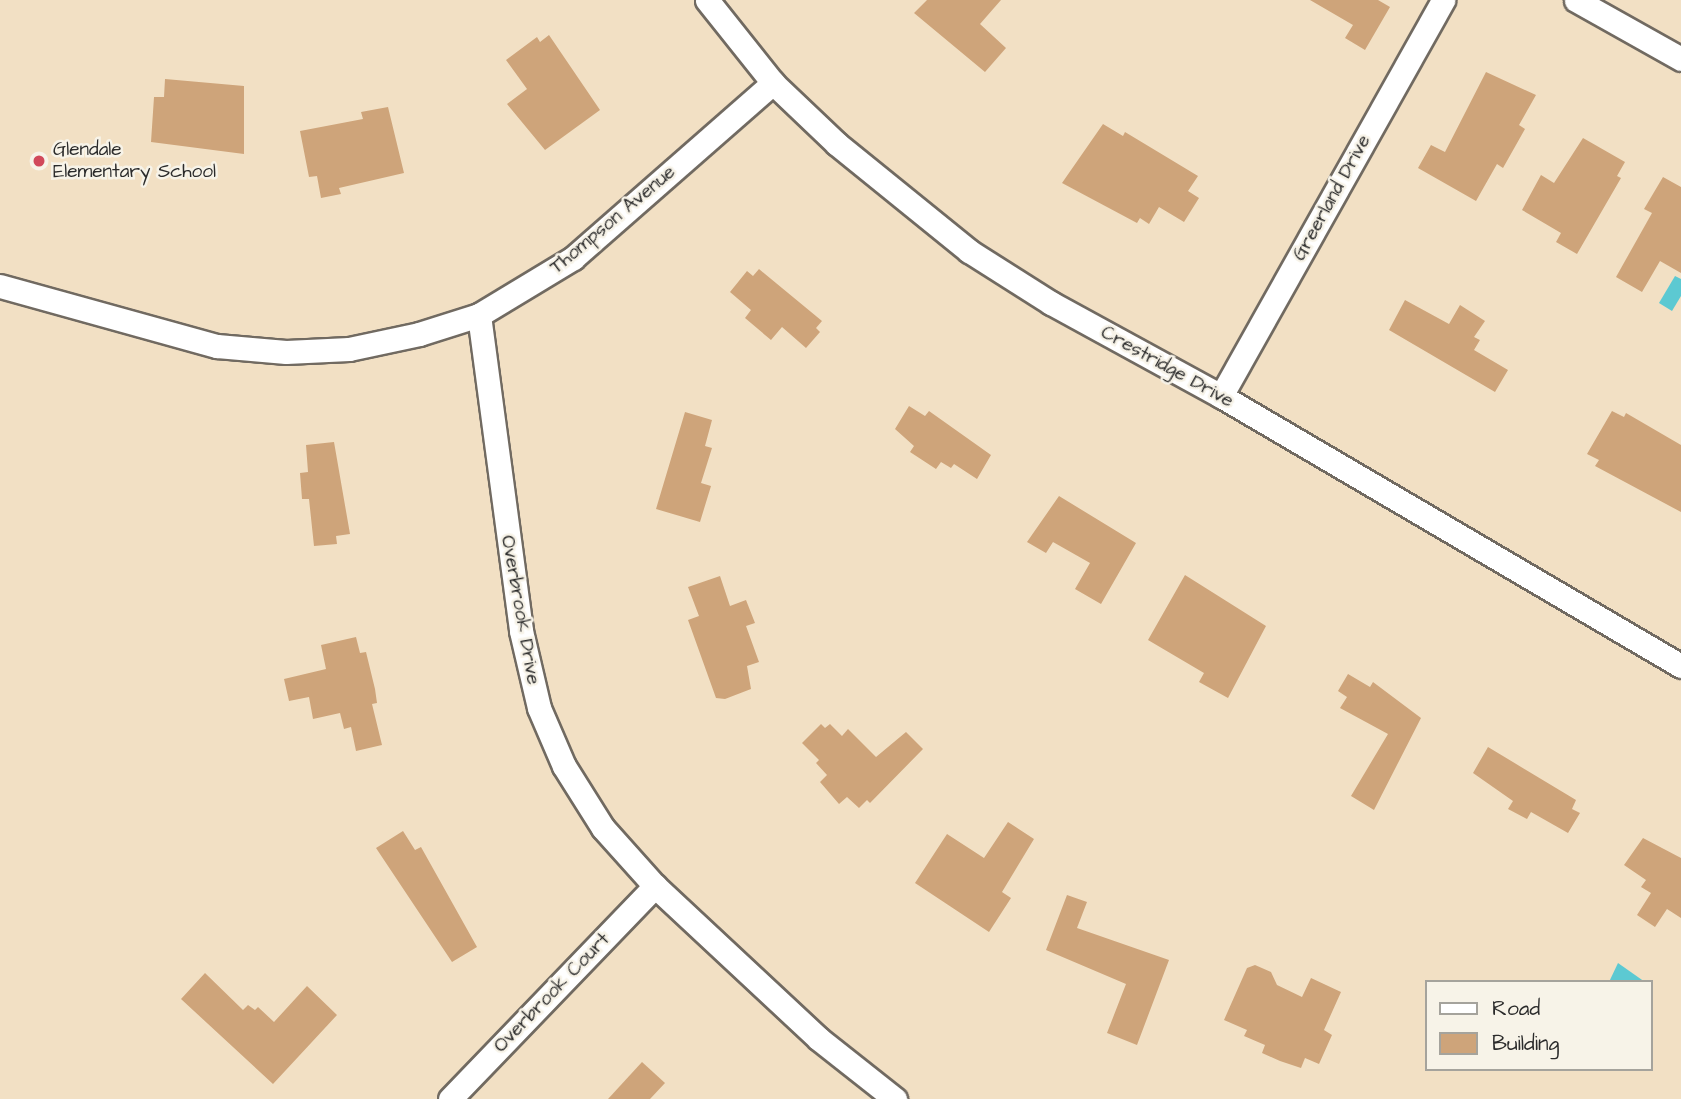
<!DOCTYPE html>
<style>
body{margin:0}
#map{position:relative;width:1681px;height:1099px;overflow:hidden;background:#f2e0c4;font-family:"Architects Daughter",sans-serif}
div>[style]{position:absolute}
.water>*{inset:0;background:#5cc9d2}
.building>*{inset:0;background:#cea47a}
.roads{filter:drop-shadow(2px 0 #716a61) drop-shadow(-2px 0 #716a61) drop-shadow(0 2px #716a61) drop-shadow(0 -2px #716a61)}
.street>*{height:23px;margin:-11.5px;padding:0 11.5px;transform-origin:11.5px;border-radius:11.5px;background:#fff}
.dots>*{width:19px;height:19px;translate:-50% -50%;box-sizing:border-box;border:4px solid #f7f3e8;border-radius:50%}
span{translate:-50% -50%;white-space:nowrap;text-align:center;line-height:1.15;-webkit-text-stroke:5px #f7f3e8;paint-order:stroke}
.poi-label{font-size:19px;color:#2b2b2b}
.left{translate:0 -50%;text-align:left}
.street-label{font-size:19px;color:#2b2b2b}
.legend{position:absolute;left:1425px;top:980px;width:228px;height:91px;box-sizing:border-box;background:#f7f3e8;border:2px solid #a5a39c;margin:0;padding:9px 12px;list-style:none;font-size:21px;color:#2b2b2b}
.legend li{display:flex;align-items:center;gap:14px;height:35px}
.legend b{width:35px;border:2px solid #a5a39c}
</style>
<div id="map">
<div class="water">
<i style="clip-path:polygon(1675px 276px,1681px 279px,1681px 296px,1672px 311px,1659px 303px)"></i>
<i style="clip-path:polygon(1618px 963px,1645px 982px,1609px 982px)"></i>
</div>
<div class="building">
<i style="clip-path:polygon(927px 0,1001px 0,980px 24px,1006px 48px,985px 72px,914px 13px)"></i>
<i style="clip-path:polygon(1310px 0,1378px 0,1390px 7px,1365px 50px,1345px 38px,1353px 25px)"></i>
<i style="clip-path:polygon(549px 35px,600px 110px,545px 150px,507px 104px,527px 89px,506px 60px,537px 37px,540px 42px)"></i>
<i style="clip-path:polygon(1486px 72px,1536px 95px,1519px 125px,1525px 129px,1503px 168px,1497px 164px,1476px 201px,1418px 168px,1431px 145px,1445px 152px)"></i>
<i style="clip-path:polygon(165px 79px,244px 86px,244px 154px,151px 142px,154px 97px,164px 97px)"></i>
<i style="clip-path:polygon(388px 107px,404px 173px,339px 188px,341px 194px,321px 198px,317px 176px,309px 177px,300px 131px,363px 119px,361px 112px)"></i>
<i style="clip-path:polygon(1103px 124px,1123px 136px,1125px 132px,1198px 176px,1188px 191px,1199px 198px,1184px 222px,1159px 207px,1149px 224px,1140px 218px,1137px 223px,1062px 183px)"></i>
<i style="clip-path:polygon(1583px 138px,1625px 162px,1617px 176px,1621px 178px,1577px 254px,1556px 242px,1561px 233px,1522px 210px,1541px 175px,1554px 183px)"></i>
<i style="clip-path:polygon(1663px 177px,1681px 187px,1681px 273px,1660px 261px,1642px 292px,1616px 277px,1652px 213px,1644px 209px)"></i>
<i style="clip-path:polygon(759px 269px,822px 321px,816px 328px,820px 332px,806px 348px,782px 327px,771px 340px,745px 318px,751px 310px,730px 292px,747px 271px,753px 276px)"></i>
<i style="clip-path:polygon(1405px 300px,1449px 324px,1460px 305px,1485px 321px,1474px 337px,1480px 340px,1474px 350px,1508px 370px,1495px 392px,1389px 330px)"></i>
<i style="clip-path:polygon(909px 406px,925px 416px,929px 411px,991px 455px,977px 479px,954px 464px,951px 468px,941px 462px,936px 469px,910px 452px,914px 446px,895px 429px)"></i>
<i style="clip-path:polygon(1612px 411px,1624px 417px,1626px 413px,1681px 445px,1681px 512px,1595px 466px,1599px 460px,1587px 454px)"></i>
<i style="clip-path:polygon(685px 412px,712px 420px,705px 446px,712px 448px,701px 483px,711px 486px,700px 522px,656px 509px)"></i>
<i style="clip-path:polygon(334px 442px,350px 534px,336px 536px,337px 544px,314px 546px,309px 499px,302px 499px,300px 473px,308px 472px,306px 445px)"></i>
<i style="clip-path:polygon(1059px 496px,1136px 543px,1101px 604px,1075px 589px,1090px 563px,1053px 542px,1046px 553px,1027px 542px)"></i>
<i style="clip-path:polygon(1185px 575px,1266px 626px,1228px 698px,1199px 682px,1204px 673px,1148px 640px)"></i>
<i style="clip-path:polygon(720px 576px,730px 606px,746px 600px,755px 623px,746px 626px,759px 662px,747px 666px,751px 689px,725px 699px,716px 698px,688px 620px,699px 616px,688px 587px)"></i>
<i style="clip-path:polygon(356px 637px,360px 653px,366px 652px,375px 689px,377px 703px,372px 704px,382px 745px,356px 751px,351px 727px,344px 729px,340px 713px,313px 719px,309px 697px,289px 701px,284px 679px,326px 669px,321px 645px)"></i>
<i style="clip-path:polygon(1348px 674px,1370px 687px,1373px 682px,1421px 718px,1374px 810px,1351px 796px,1388px 734px,1340px 708px,1347px 697px,1338px 691px)"></i>
<i style="clip-path:polygon(821px 724px,825px 728px,830px 724px,842px 736px,848px 729px,876px 757px,906px 732px,923px 749px,870px 803px,867px 800px,859px 808px,847px 797px,839px 804px,820px 782px,827px 775px,816px 763px,819px 760px,802px 743px)"></i>
<i style="clip-path:polygon(1488px 747px,1576px 800px,1572px 809px,1580px 813px,1568px 833px,1531px 812px,1527px 819px,1508px 809px,1513px 801px,1473px 773px)"></i>
<i style="clip-path:polygon(1008px 822px,1034px 839px,1002px 892px,1011px 898px,989px 932px,915px 883px,947px 834px,984px 858px)"></i>
<i style="clip-path:polygon(403px 831px,415px 850px,421px 847px,477px 947px,452px 962px,376px 848px)"></i>
<i style="clip-path:polygon(1643px 838px,1681px 858px,1681px 918px,1667px 909px,1655px 927px,1637px 915px,1651px 893px,1641px 887px,1646px 880px,1624px 865px)"></i>
<i style="clip-path:polygon(1067px 895px,1087px 902px,1077px 928px,1169px 960px,1137px 1045px,1107px 1033px,1126px 984px,1046px 950px)"></i>
<i style="clip-path:polygon(1255px 965px,1271px 972px,1277px 985px,1302px 997px,1311px 978px,1341px 992px,1324px 1030px,1332px 1035px,1319px 1064px,1305px 1058px,1301px 1068px,1280px 1061px,1262px 1053px,1265px 1045px,1244px 1036px,1247px 1030px,1224px 1020px,1247px 968px)"></i>
<i style="clip-path:polygon(205px 973px,243px 1010px,248px 1005px,255px 1010px,258px 1007px,274px 1022px,307px 986px,337px 1015px,273px 1084px,181px 999px)"></i>
<i style="clip-path:polygon(642px 1062px,665px 1083px,650px 1099px,608px 1099px)"></i>
</div>
<div class="roads">
<div class="street">
<i style="left:707px;top:0;width:106px;rotate:51.5deg"></i>
<i style="left:773px;top:83px;width:88px;rotate:43.6deg"></i>
<i style="left:837px;top:144px;width:170px;rotate:39deg"></i>
<i style="left:969px;top:251px;width:97px;rotate:32.4deg"></i>
<i style="left:1051px;top:303px;width:194px;rotate:28.7deg"></i>
<i style="left:1221px;top:396px;width:533px;rotate:30.41deg"></i>
<i style="left:1576px;top:0;width:120px;rotate:29.3deg"></i>
<i style="left:0;top:286px;width:225px;rotate:15.5deg"></i>
<i style="left:217px;top:346px;width:69px;rotate:5deg"></i>
<i style="left:286px;top:352px;width:63px;rotate:-2.7deg"></i>
<i style="left:349px;top:349px;width:72px;rotate:-12.1deg"></i>
<i style="left:419px;top:334px;width:63px;rotate:-17.6deg"></i>
<i style="left:479px;top:315px;width:110px;rotate:-31.2deg"></i>
<i style="left:573px;top:258px;width:266px;rotate:-41.2deg"></i>
<i style="left:479px;top:315px;width:319px;rotate:82.4deg"></i>
<i style="left:521px;top:631px;width:79px;rotate:76.8deg"></i>
<i style="left:539px;top:708px;width:63px;rotate:66.7deg"></i>
<i style="left:564px;top:766px;width:73px;rotate:57.8deg"></i>
<i style="left:603px;top:828px;width:78px;rotate:48.1deg"></i>
<i style="left:655px;top:886px;width:224px;rotate:43deg"></i>
<i style="left:819px;top:1039px;width:97px;rotate:38.3deg"></i>
<i style="left:1221px;top:396px;width:454px;rotate:-60.7deg"></i>
<i style="left:450px;top:1099px;width:296px;rotate:-46.1deg"></i>
</div>
</div>
<div class="dots">
<i style="left:39px;top:161px;background:#d1495b"></i>
</div>
<div class="poi-label">
<span class="left" style="left:53px;top:161px">Glendale<br>Elementary School</span>
</div>
<div class="street-label">
<span style="left:1332px;top:198px;rotate:-61deg">Greerland Drive</span>
<span style="left:613px;top:220px;rotate:-40deg">Thompson Avenue</span>
<span style="left:1167px;top:367px;rotate:29deg">Crestridge Drive</span>
<span style="left:520px;top:610px;rotate:80deg">Overbrook Drive</span>
<span style="left:552px;top:993px;rotate:-46deg">Overbrook Court</span>
</div>
<ul class="legend">
<li><b style="height:9px;background:#fff"></b>Road</li>
<li><b style="height:19px;background:#cea47a"></b>Building</li>
</ul>
</div>
